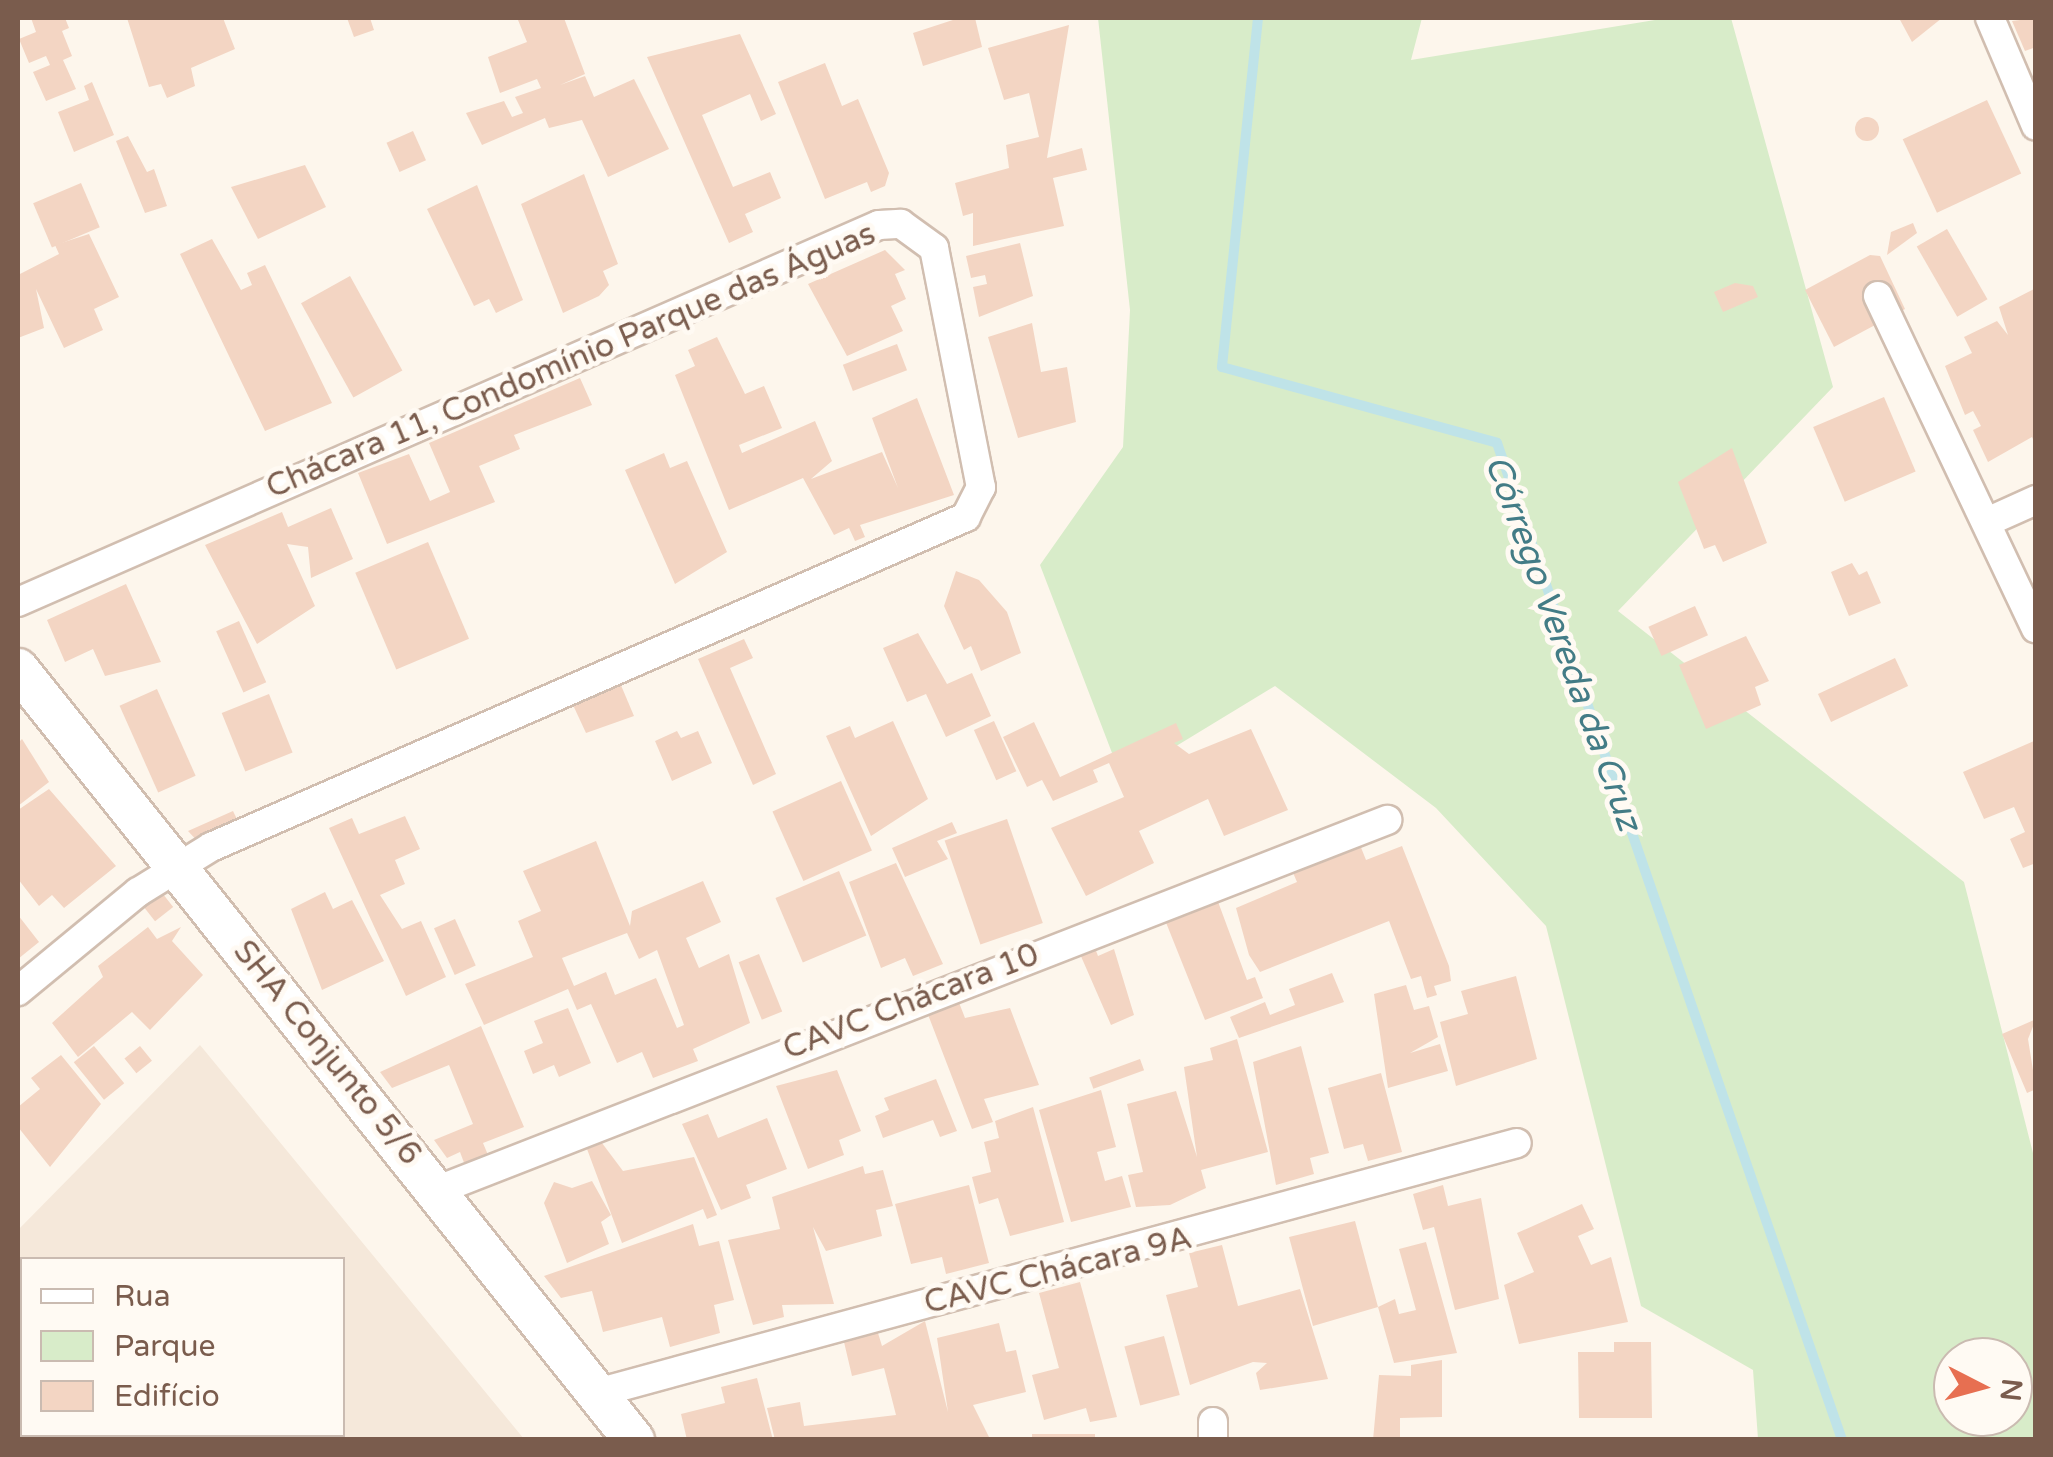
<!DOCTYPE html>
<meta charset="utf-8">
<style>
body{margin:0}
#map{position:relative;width:2053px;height:1457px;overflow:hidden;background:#fdf6ec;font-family:"Varela Round",sans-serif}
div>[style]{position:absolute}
.residential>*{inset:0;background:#f5e8da}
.green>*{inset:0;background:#d8ecc9}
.stream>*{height:10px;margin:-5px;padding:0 5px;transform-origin:5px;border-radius:5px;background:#bfe3e8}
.building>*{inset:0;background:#f3d5c3;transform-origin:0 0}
.round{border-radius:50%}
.roads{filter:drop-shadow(2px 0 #d1beb0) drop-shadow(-2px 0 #d1beb0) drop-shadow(0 2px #d1beb0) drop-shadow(0 -2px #d1beb0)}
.street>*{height:28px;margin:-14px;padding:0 14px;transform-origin:14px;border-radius:14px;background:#fff}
.secondary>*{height:40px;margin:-20px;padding:0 20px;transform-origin:20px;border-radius:20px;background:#fff}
span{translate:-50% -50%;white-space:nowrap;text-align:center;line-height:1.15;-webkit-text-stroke:10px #fffaf3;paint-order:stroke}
.street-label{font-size:32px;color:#7a5c4d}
.water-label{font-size:35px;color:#437c86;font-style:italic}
.frame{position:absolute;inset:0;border:20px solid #7a5c4d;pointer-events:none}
.legend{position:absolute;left:20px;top:1257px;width:325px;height:180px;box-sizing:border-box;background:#fffaf3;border:2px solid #cabbb1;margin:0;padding:12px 18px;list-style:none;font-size:30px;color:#7a5c4d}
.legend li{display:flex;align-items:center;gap:20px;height:50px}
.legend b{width:50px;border:2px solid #cabbb1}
.north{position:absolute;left:1933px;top:1337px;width:100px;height:100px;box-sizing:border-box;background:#fffaf3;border:2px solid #cabbb1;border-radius:50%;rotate:96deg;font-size:28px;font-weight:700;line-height:40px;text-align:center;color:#7a5c4d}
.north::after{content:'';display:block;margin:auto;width:35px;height:45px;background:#e76f51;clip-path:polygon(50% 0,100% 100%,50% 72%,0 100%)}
</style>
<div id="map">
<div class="residential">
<i style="clip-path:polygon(evenodd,200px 1045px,524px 1439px,18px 1439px,18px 1230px,200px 1045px,22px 1260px,342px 1260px,342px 1434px,22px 1434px,22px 1260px)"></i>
</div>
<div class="green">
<i style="clip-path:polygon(evenodd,1098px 18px,1422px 18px,1411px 60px,1667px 18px,1731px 18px,1833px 387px,1618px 611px,1964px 882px,2035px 1161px,2035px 1439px,1758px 1439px,1753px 1370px,1641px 1306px,1546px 926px,1436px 808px,1275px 686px,1122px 779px,1040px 565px,1123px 447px,1130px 310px,1098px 18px,1953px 1357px,2013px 1357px,2013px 1417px,1953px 1417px,1953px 1357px)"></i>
</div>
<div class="stream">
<i style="left:1258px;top:18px;width:351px;rotate:95.9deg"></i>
<i style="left:1222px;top:367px;width:285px;rotate:15.4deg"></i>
<i style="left:1497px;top:443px;width:1055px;rotate:70.91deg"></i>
</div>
<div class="building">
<i style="clip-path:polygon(31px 18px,65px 18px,69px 28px,62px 31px,72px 56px,63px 60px,76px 89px,46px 101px,33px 72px,50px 65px,46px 56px,29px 63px,19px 39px,36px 32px)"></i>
<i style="clip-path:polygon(127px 18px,223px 18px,235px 49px,191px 68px,195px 86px,167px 98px,161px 84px,149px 87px)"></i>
<i style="clip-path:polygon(347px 18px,370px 18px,374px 30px,354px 37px)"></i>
<i style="clip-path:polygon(564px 18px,585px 74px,560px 85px,585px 76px,594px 97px,634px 79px,669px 149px,608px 177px,582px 120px,549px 128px,545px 118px,482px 145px,466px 113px,504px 101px,512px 117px,523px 113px,515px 97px,541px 88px,537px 79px,500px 93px,488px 57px,527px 42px,518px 20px)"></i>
<i style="clip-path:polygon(959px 18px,975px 18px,982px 47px,923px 66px,913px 33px)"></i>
<i style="clip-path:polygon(1899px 18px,1942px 18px,1912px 42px)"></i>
<i style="clip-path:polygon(2036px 18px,2036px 47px,2025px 51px,2012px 21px)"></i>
<i style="clip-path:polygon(1069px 25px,1047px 158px,1082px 148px,1087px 170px,1053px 178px,1064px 226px,973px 246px,973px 213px,963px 216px,955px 183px,1009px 168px,1006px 145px,1039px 137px,1029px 93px,1004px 100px,988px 48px)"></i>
<i style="clip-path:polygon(740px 34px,776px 114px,761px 121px,750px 94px,702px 115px,733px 187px,770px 172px,781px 198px,745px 214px,753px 232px,729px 243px,647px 57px)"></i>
<i style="clip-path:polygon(825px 63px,842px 106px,858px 99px,889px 173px,885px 186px,871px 192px,867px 182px,825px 199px,778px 82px)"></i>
<i style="clip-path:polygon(92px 82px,114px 135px,74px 152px,58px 112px,89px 100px,84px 86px)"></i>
<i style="left:1987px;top:100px;width:81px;height:93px;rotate:65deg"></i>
<i class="round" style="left:1855px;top:117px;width:24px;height:24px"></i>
<i style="left:413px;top:131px;width:32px;height:29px;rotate:66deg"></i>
<i style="clip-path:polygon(128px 136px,147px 172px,154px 169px,167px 206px,145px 213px,116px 141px)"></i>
<i style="clip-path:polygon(305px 165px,326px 207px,258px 239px,231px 187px)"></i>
<i style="clip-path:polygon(584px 174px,618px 264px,603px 271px,609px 285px,599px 296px,563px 313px,521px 204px)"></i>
<i style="left:81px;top:183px;width:48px;height:52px;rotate:67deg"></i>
<i style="clip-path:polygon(477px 185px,523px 300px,496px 313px,489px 299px,474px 306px,427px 209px)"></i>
<i style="clip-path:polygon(1913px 223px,1917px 233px,1887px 255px,1891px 232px)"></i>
<i style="left:1947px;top:229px;width:81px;height:35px;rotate:60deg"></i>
<i style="clip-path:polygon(89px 234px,119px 297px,94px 309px,103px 330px,64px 348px,36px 289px,44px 328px,18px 338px,18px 275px,59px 254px,55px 245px)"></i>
<i style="clip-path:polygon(212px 239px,241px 290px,252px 285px,247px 273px,265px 265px,332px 403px,265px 431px,180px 254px)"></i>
<i style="clip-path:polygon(1020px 243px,1033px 296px,979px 317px,973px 287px,987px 284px,985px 275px,971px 278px,966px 256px)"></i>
<i style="clip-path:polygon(885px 250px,905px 270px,895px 274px,906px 299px,891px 306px,903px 331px,847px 356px,808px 284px)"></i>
<i style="clip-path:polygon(1870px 255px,1880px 256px,1905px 309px,1834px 347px,1805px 290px)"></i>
<i style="left:350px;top:276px;width:108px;height:56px;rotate:61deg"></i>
<i style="clip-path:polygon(1735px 283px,1753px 286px,1758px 297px,1723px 312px,1714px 292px)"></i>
<i style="clip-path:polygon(2036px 288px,2036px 445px,2032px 437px,1988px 462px,1973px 430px,1981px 426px,1973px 411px,1965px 415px,1945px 366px,1972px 353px,1964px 337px,1997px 321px,2008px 335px,1999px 307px)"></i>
<i style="clip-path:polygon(1032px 323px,1041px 372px,1067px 367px,1076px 422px,1018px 438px,988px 337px)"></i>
<i style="clip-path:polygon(717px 337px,745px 394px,764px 386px,782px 428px,739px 445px,742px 453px,815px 421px,832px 461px,811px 479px,882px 452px,898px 488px,872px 418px,917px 398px,954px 495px,860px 525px,865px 537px,855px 541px,849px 528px,834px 535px,803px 478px,729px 510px,675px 375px,695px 366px,688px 350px)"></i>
<i style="left:897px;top:344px;width:28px;height:58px;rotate:69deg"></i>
<i style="clip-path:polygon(580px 378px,592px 405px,514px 435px,520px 449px,479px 466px,495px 502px,387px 544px,358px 473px,409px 454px,430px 501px,450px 492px,429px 443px)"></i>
<i style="left:1884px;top:397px;width:81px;height:77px;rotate:67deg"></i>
<i style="clip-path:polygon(1732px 448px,1767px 543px,1723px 562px,1715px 545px,1704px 549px,1678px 482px)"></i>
<i style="clip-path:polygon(664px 453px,670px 468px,687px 461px,727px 552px,675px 584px,625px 470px)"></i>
<i style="clip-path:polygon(331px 508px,353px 559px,311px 578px,308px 547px,287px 544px,315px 606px,257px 644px,205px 545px,282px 512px,288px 527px)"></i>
<i style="left:428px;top:542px;width:105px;height:79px;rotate:67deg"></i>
<i style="clip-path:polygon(1852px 563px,1859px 575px,1867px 571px,1881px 603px,1849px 616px,1831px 572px)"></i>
<i style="clip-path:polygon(956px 571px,979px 580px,1007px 612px,1021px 653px,981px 671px,971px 646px,964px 650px,944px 606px)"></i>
<i style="clip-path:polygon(126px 584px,161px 662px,105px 676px,93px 649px,65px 662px,47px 620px)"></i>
<i style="left:1695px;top:606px;width:32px;height:51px;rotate:66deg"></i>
<i style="left:239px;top:621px;width:67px;height:25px;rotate:66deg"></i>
<i style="clip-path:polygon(918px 633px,947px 684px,972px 673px,991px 716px,946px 737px,926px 694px,907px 702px,883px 648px)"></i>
<i style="clip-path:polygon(1746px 636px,1769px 681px,1755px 687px,1761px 705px,1706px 729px,1679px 665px)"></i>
<i style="clip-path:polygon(744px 639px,753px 658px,730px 668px,776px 774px,753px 785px,698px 659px)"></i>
<i style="left:1895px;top:658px;width:31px;height:85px;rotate:65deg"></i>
<i style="clip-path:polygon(620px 683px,634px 716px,586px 733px,573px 705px)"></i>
<i style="left:157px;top:689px;width:95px;height:41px;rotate:66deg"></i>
<i style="left:269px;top:694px;width:63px;height:51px;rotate:68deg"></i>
<i style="clip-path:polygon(893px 721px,928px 799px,871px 836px,826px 736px,850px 726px,855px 738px)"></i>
<i style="left:994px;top:721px;width:55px;height:22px;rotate:66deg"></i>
<i style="clip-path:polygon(1034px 722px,1060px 777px,1176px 723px,1183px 739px,1174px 743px,1189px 754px,1251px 729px,1288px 810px,1224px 836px,1208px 799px,1139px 831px,1154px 863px,1086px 896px,1051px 828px,1124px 797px,1109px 763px,1093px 770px,1098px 782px,1053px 801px,1042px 780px,1027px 787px,1003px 737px)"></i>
<i style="clip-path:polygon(677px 731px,681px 738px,698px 731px,712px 763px,672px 781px,655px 741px)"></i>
<i style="clip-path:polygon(22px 739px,49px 782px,18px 806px,18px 743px)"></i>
<i style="clip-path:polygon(2036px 740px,2036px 863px,2023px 868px,2010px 839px,2025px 832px,2014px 807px,1984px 819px,1963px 772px)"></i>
<i style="left:841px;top:781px;width:76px;height:75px;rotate:66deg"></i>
<i style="clip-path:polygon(49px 789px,116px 866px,64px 908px,52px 895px,39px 906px,18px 879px,18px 810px)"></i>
<i style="clip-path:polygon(233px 811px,248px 842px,213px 858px,188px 831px)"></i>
<i style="clip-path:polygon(405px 816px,420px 849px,395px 860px,405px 884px,380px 895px,402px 929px,421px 921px,446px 977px,406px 996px,329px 828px,352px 818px,359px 834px)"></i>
<i style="left:1007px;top:819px;width:110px;height:66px;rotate:71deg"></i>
<i style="clip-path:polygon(952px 822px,957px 833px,937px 841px,948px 859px,905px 877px,892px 848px)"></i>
<i style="clip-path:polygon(1358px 840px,1366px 860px,1402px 846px,1449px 966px,1451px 981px,1434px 986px,1437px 995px,1427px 998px,1421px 976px,1411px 979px,1389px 921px,1260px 972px,1249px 955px,1236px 908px,1297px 882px,1291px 868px)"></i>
<i style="clip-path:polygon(evenodd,596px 841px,630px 926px,632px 911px,703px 881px,721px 922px,686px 938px,699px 968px,729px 954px,750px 1023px,693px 1049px,698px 1061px,653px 1078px,642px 1052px,617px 1063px,591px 1004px,577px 1010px,568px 989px,484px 1025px,465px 984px,533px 957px,518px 921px,541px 911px,523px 871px,596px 841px,627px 933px,639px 959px,657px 950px,684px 1025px,677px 1028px,656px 978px,615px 995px,606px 972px,574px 986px,562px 958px,627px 933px)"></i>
<i style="clip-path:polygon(896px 863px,943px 964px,913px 976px,905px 958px,881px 968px,849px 882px)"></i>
<i style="left:839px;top:871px;width:70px;height:69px;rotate:67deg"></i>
<i style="left:159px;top:889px;width:23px;height:23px;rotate:52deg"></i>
<i style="clip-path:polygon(325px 892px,333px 909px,352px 900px,384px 961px,322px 990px,291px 909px)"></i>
<i style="clip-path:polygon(1217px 899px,1247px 980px,1255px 977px,1263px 998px,1205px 1020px,1165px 920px)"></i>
<i style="clip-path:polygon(18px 915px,39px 942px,18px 959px)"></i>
<i style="left:455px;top:919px;width:51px;height:23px;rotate:66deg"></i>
<i style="clip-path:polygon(148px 927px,157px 939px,181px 927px,172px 941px,203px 975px,150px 1030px,132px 1012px,78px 1057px,52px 1023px,103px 977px,98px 966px)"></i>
<i style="clip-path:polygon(1095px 948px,1098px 956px,1114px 949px,1134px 1015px,1111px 1025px,1080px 954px)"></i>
<i style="left:759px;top:954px;width:62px;height:22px;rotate:68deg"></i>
<i style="clip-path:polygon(1332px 973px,1344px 1002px,1239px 1038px,1230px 1017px,1265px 1002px,1270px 1015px,1295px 1005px,1289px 989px)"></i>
<i style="clip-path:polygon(1516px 976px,1537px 1059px,1456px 1086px,1440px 1022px,1468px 1014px,1461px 991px)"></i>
<i style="clip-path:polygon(1406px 985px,1414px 1010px,1429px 1006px,1438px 1037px,1410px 1053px,1440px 1044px,1448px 1071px,1388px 1088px,1374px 994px)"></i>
<i style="clip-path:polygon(958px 1000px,965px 1018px,1010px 1008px,1039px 1085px,984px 1099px,993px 1122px,972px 1129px,927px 1012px)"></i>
<i style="clip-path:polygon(568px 1008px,591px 1063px,559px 1077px,554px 1065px,533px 1074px,524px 1051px,543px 1043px,534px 1021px)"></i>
<i style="clip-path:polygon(2036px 1019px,2028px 1039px,2036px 1089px,2027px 1093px,2002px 1034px)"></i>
<i style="clip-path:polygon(481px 1026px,524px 1127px,483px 1143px,488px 1155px,466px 1168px,460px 1152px,447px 1158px,434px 1140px,473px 1124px,449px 1065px,392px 1088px,380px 1072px)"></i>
<i style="clip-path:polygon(1237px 1039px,1268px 1152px,1201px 1170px,1206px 1188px,1170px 1205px,1136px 1207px,1128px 1175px,1143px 1172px,1127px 1104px,1176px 1091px,1197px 1157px,1184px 1067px,1213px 1060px,1210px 1048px)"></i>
<i style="left:94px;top:1046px;width:48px;height:26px;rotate:51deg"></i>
<i style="left:140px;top:1046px;width:19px;height:20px;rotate:51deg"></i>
<i style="clip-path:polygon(1301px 1046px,1329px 1153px,1310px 1158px,1314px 1174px,1276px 1185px,1253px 1062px)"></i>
<i style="clip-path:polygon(61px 1055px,101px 1104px,50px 1167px,18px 1127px,18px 1107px,40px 1089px,31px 1078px)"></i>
<i style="left:1140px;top:1059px;width:12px;height:54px;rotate:70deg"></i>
<i style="clip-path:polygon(837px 1070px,861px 1131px,839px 1140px,844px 1155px,808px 1169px,776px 1086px)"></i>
<i style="clip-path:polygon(1381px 1073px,1402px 1152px,1368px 1161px,1363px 1144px,1344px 1149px,1328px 1088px)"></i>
<i style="clip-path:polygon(936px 1079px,957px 1131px,940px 1137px,933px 1120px,883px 1138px,875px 1116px,889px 1110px,884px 1098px)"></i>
<i style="clip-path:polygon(1101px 1090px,1116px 1147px,1097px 1152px,1105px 1181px,1122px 1176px,1131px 1207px,1071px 1222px,1039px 1110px)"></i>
<i style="clip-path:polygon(1033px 1107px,1064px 1222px,1010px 1236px,998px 1198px,979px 1204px,972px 1177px,991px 1172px,984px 1142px,999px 1138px,995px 1121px)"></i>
<i style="clip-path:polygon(708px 1114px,718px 1138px,767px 1118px,787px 1169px,746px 1185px,751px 1198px,721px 1210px,682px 1124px)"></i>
<i style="clip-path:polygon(602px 1143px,623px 1171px,694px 1157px,717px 1215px,707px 1219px,703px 1209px,622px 1243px,587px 1149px)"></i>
<i style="clip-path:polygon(863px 1166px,865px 1174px,883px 1170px,893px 1206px,876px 1210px,882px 1236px,826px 1251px,813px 1227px,834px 1304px,782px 1305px,784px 1317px,753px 1325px,728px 1240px,780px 1229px,772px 1197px)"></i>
<i style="clip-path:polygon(592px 1181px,611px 1215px,601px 1222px,609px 1244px,567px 1263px,544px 1203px,554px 1182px,572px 1188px)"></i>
<i style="clip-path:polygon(969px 1185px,989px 1263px,946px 1274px,942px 1257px,911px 1264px,895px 1204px)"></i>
<i style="clip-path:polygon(1443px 1185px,1448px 1206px,1481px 1198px,1499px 1299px,1455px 1310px,1434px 1227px,1423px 1230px,1413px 1194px)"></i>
<i style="clip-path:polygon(1582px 1204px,1594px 1229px,1578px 1236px,1591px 1265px,1611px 1257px,1628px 1322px,1519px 1344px,1504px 1285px,1534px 1272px,1517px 1233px)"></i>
<i style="clip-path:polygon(1355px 1221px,1378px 1307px,1395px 1299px,1399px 1314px,1416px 1310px,1399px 1249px,1426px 1242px,1457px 1353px,1394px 1363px,1378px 1307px,1313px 1326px,1289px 1237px)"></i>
<i style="clip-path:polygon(693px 1224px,699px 1246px,719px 1241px,734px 1300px,714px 1305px,720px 1333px,670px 1347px,662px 1317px,603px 1332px,592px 1291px,561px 1298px,544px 1276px)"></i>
<i style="clip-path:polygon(1222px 1245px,1238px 1306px,1300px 1289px,1328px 1379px,1260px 1390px,1256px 1373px,1267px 1363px,1253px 1362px,1190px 1385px,1166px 1295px,1198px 1287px,1189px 1253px)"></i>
<i style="clip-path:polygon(1080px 1282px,1117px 1417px,1090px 1422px,1086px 1408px,1044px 1420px,1032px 1375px,1059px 1368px,1039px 1293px)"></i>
<i style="clip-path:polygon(925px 1321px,948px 1412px,937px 1338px,999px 1323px,1006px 1352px,1016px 1350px,1026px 1392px,973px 1405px,990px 1439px,775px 1440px,767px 1408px,800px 1402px,804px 1426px,896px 1415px,884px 1368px,852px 1376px,844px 1342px,878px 1333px,882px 1346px)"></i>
<i style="left:1164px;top:1336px;width:61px;height:41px;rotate:75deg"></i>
<i style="clip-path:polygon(1614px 1342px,1651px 1342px,1652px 1418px,1579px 1418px,1578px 1352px,1614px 1352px)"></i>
<i style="clip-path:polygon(1442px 1360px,1442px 1417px,1400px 1418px,1400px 1440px,1373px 1440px,1379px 1375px,1411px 1376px,1411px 1365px)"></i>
<i style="clip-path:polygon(757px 1378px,773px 1440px,687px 1440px,681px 1414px,725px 1403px,721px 1387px)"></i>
<i style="left:1032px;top:1434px;width:63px;height:6px"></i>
</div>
<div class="roads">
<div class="street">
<i style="left:1990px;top:18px;width:117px;rotate:66.9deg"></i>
<i style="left:1878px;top:296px;width:368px;rotate:64.6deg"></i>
<i style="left:1987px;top:522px;width:54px;rotate:-24.2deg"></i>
<i style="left:18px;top:602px;width:940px;rotate:-23.65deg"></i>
<i style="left:879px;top:225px;width:22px;rotate:-3deg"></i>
<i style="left:901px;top:224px;width:41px;rotate:36deg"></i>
<i style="left:934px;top:248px;width:244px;rotate:78.9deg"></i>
<i style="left:981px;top:487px;width:34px;rotate:117deg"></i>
<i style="left:966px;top:517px;width:824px;rotate:156.39deg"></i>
<i style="left:211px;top:847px;width:86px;rotate:148.3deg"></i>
<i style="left:138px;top:892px;width:156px;rotate:140.5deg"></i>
<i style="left:438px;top:1190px;width:1019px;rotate:-21.3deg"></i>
<i style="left:597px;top:1393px;width:953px;rotate:-15.2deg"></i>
<i style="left:1213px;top:1440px;width:18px;rotate:-90deg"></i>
</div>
<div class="secondary">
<i style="left:18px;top:669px;width:987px;rotate:51.38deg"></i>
</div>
</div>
<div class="street-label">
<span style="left:571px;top:361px;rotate:-23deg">Chácara 11, Condomínio Parque das Águas</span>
<span style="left:911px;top:1002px;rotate:-21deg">CAVC Chácara 10</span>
<span style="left:327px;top:1053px;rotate:51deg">SHA Conjunto 5/6</span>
<span style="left:1058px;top:1271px;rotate:-14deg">CAVC Chácara 9A</span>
</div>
<div class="water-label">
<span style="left:1563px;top:643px;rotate:70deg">Córrego Vereda da Cruz</span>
</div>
<div class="frame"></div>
<ul class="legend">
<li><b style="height:12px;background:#fff"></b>Rua</li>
<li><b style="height:28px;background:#d8ecc9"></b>Parque</li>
<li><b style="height:28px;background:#f3d5c3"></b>Edifício</li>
</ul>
<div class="north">N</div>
</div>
